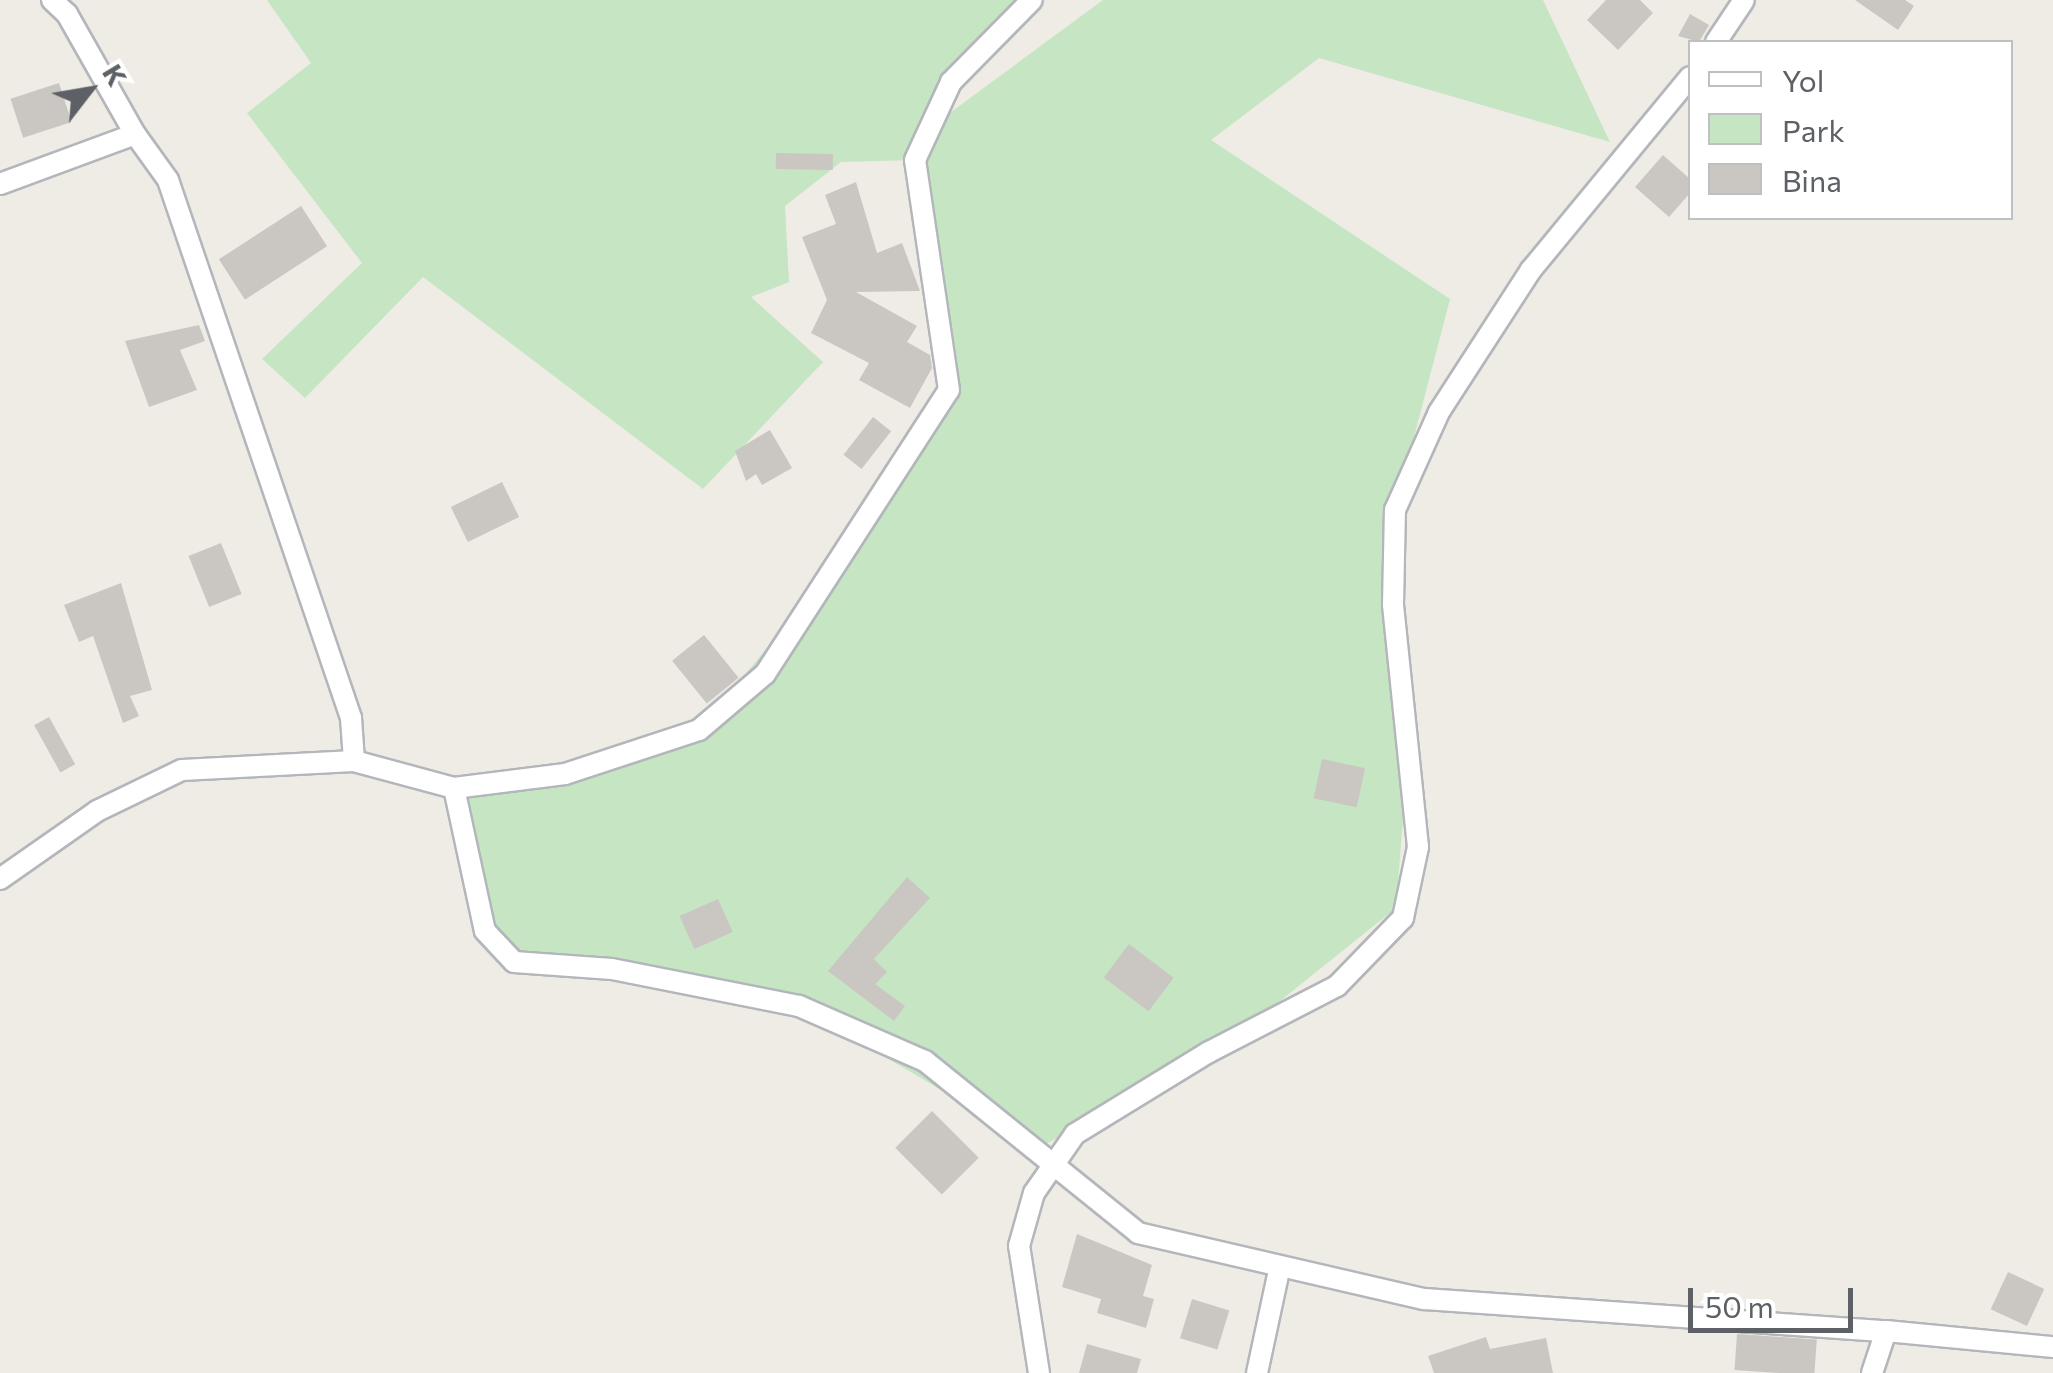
<!DOCTYPE html>
<style>
body{margin:0}
#map{position:relative;width:2053px;height:1373px;overflow:hidden;background:#efece6;font-family:Commissioner,sans-serif}
div>[style]{position:absolute}
.green>*{inset:0;background:#c5e5c3}
.building>*{inset:0;background:#cac7c2;transform-origin:0 0}
.roads{filter:drop-shadow(2px 0 #b3b6ba) drop-shadow(-2px 0 #b3b6ba) drop-shadow(0 2px #b3b6ba) drop-shadow(0 -2px #b3b6ba)}
.minor>*{height:20px;margin:-10px;padding:0 10px;transform-origin:10px;border-radius:10px;background:#fff}
span{translate:-50% -50%;white-space:nowrap;text-align:center;line-height:1.15;-webkit-text-stroke:8px #fff;paint-order:stroke}
.legend{position:absolute;left:1688px;top:40px;width:325px;height:180px;box-sizing:border-box;background:#fff;border:2px solid #bec0c1;margin:0;padding:12px 18px;list-style:none;font-size:30px;color:#5d6165}
.legend li{display:flex;align-items:center;gap:20px;height:50px}
.legend b{width:50px;border:2px solid #bec0c1}
.north{position:absolute;left:40px;top:40px;width:100px;height:100px;-webkit-text-stroke:8px #fff;paint-order:stroke;rotate:59deg;font-size:28px;font-weight:700;line-height:40px;text-align:center;color:#5d6165}
.north::after{content:'';display:block;margin:auto;width:35px;height:45px;background:#5d6165;clip-path:polygon(50% 0,100% 100%,50% 72%,0 100%)}
.scale{position:absolute;left:1688px;top:1288px;width:165px;height:45px;box-sizing:border-box;border:5px solid #5d6165;border-top:0;padding-left:12px;font-size:30px;line-height:35px;white-space:nowrap;color:#5d6165;-webkit-text-stroke:8px #fff;paint-order:stroke}
</style>
<div id="map">
<div class="green">
<i style="clip-path:polygon(267px 0,1032px 0,951px 82px,932px 126px,1103px 0,1543px 0,1610px 142px,1319px 58px,1211px 140px,1450px 299px,1395px 510px,1410px 730px,1396px 908px,1229px 1042px,1039px 1148px,799px 1006px,500px 948px,454px 788px,595px 764px,699px 730px,845px 554px,949px 391px,914px 160px,841px 162px,785px 206px,789px 282px,751px 297px,823px 362px,703px 489px,423px 277px,305px 398px,262px 359px,362px 263px,247px 113px,311px 63px)"></i>
</div>
<div class="building">
<i style="clip-path:polygon(1606px 0,1640px 0,1653px 13px,1618px 50px,1587px 20px)"></i>
<i style="clip-path:polygon(1855px 0,1905px 0,1914px 6px,1898px 30px)"></i>
<i style="clip-path:polygon(1690px 14px,1709px 25px,1699px 42px,1678px 36px)"></i>
<i style="left:59px;top:83px;width:41px;height:51px;rotate:72deg"></i>
<i style="left:776px;top:153px;width:57px;height:16px;rotate:1deg"></i>
<i style="clip-path:polygon(1663px 155px,1690px 179px,1690px 193px,1669px 217px,1635px 187px)"></i>
<i style="clip-path:polygon(856px 182px,877px 253px,902px 243px,920px 291px,856px 292px,917px 326px,907px 342px,930px 355px,932px 368px,910px 408px,859px 380px,869px 363px,811px 333px,827px 300px,802px 237px,836px 224px,825px 195px)"></i>
<i style="left:301px;top:206px;width:48px;height:98px;rotate:57deg"></i>
<i style="clip-path:polygon(199px 325px,205px 341px,180px 350px,197px 390px,149px 407px,125px 341px)"></i>
<i style="left:873px;top:417px;width:23px;height:48px;rotate:38deg"></i>
<i style="clip-path:polygon(770px 430px,792px 468px,762px 485px,756px 474px,746px 481px,735px 451px)"></i>
<i style="left:502px;top:482px;width:39px;height:57px;rotate:64deg"></i>
<i style="left:221px;top:543px;width:55px;height:35px;rotate:68deg"></i>
<i style="clip-path:polygon(121px 583px,152px 690px,130px 696px,139px 716px,123px 723px,93px 636px,79px 642px,64px 605px)"></i>
<i style="left:704px;top:635px;width:55px;height:41px;rotate:51deg"></i>
<i style="left:49px;top:717px;width:54px;height:17px;rotate:61deg"></i>
<i style="left:1322px;top:759px;width:44px;height:40px;rotate:12deg"></i>
<i style="clip-path:polygon(907px 877px,930px 898px,874px 959px,887px 972px,875px 984px,905px 1006px,894px 1021px,828px 971px)"></i>
<i style="left:718px;top:899px;width:36px;height:42px;rotate:66deg"></i>
<i style="left:1129px;top:944px;width:56px;height:42px;rotate:37deg"></i>
<i style="left:932px;top:1111px;width:66px;height:52px;rotate:45deg"></i>
<i style="clip-path:polygon(1077px 1234px,1152px 1265px,1143px 1296px,1154px 1299px,1146px 1328px,1097px 1313px,1101px 1299px,1062px 1287px)"></i>
<i style="left:2008px;top:1272px;width:40px;height:41px;rotate:25deg"></i>
<i style="left:1192px;top:1299px;width:39px;height:41px;rotate:17deg"></i>
<i style="left:1737px;top:1334px;width:80px;height:36px;rotate:4deg"></i>
<i style="clip-path:polygon(1486px 1337px,1490px 1349px,1546px 1338px,1553px 1373px,1434px 1373px,1428px 1356px)"></i>
<i style="clip-path:polygon(1087px 1344px,1141px 1359px,1137px 1373px,1079px 1373px)"></i>
</div>
<div class="roads">
<div class="minor">
<i style="left:52px;top:0;width:21px;rotate:43deg"></i>
<i style="left:67px;top:14px;width:138px;rotate:60.5deg"></i>
<i style="left:1716px;top:42px;width:50px;rotate:-56.3deg"></i>
<i style="left:0;top:184px;width:144px;rotate:-20.3deg"></i>
<i style="left:135px;top:134px;width:57px;rotate:54.3deg"></i>
<i style="left:168px;top:180px;width:568px;rotate:71.21deg"></i>
<i style="left:351px;top:718px;width:43px;rotate:86deg"></i>
<i style="left:454px;top:788px;width:146px;rotate:77.8deg"></i>
<i style="left:485px;top:931px;width:42px;rotate:46.9deg"></i>
<i style="left:514px;top:962px;width:98px;rotate:4.1deg"></i>
<i style="left:612px;top:969px;width:191px;rotate:11.2deg"></i>
<i style="left:799px;top:1006px;width:137px;rotate:23.6deg"></i>
<i style="left:925px;top:1061px;width:274px;rotate:38.9deg"></i>
<i style="left:1138px;top:1233px;width:294px;rotate:13deg"></i>
<i style="left:1424px;top:1299px;width:463px;rotate:4deg"></i>
<i style="left:0;top:879px;width:118px;rotate:-35deg"></i>
<i style="left:97px;top:811px;width:94px;rotate:-25.8deg"></i>
<i style="left:182px;top:770px;width:172px;rotate:-3deg"></i>
<i style="left:354px;top:761px;width:104px;rotate:15.1deg"></i>
<i style="left:454px;top:788px;width:112px;rotate:-7.2deg"></i>
<i style="left:565px;top:774px;width:141px;rotate:-18.2deg"></i>
<i style="left:699px;top:730px;width:87px;rotate:-40.3deg"></i>
<i style="left:765px;top:674px;width:338px;rotate:-57.1deg"></i>
<i style="left:949px;top:390px;width:232px;rotate:-98.4deg"></i>
<i style="left:915px;top:160px;width:86px;rotate:-65.2deg"></i>
<i style="left:951px;top:82px;width:115px;rotate:-45.4deg"></i>
<i style="left:1039px;top:1373px;width:129px;rotate:-98.9deg"></i>
<i style="left:1019px;top:1246px;width:55px;rotate:-74.2deg"></i>
<i style="left:1034px;top:1193px;width:72px;rotate:-55.2deg"></i>
<i style="left:1075px;top:1134px;width:157px;rotate:-31.5deg"></i>
<i style="left:1209px;top:1052px;width:144px;rotate:-27.3deg"></i>
<i style="left:1337px;top:986px;width:95px;rotate:-45.9deg"></i>
<i style="left:1403px;top:918px;width:73px;rotate:-78.1deg"></i>
<i style="left:1418px;top:847px;width:244px;rotate:-95.9deg"></i>
<i style="left:1393px;top:604px;width:94px;rotate:-88.8deg"></i>
<i style="left:1395px;top:510px;width:107px;rotate:-65.8deg"></i>
<i style="left:1439px;top:412px;width:169px;rotate:-57.1deg"></i>
<i style="left:1531px;top:270px;width:250px;rotate:-50.5deg"></i>
<i style="left:1257px;top:1373px;width:109px;rotate:-77.9deg"></i>
<i style="left:1872px;top:1373px;width:44px;rotate:-71.6deg"></i>
<i style="left:1886px;top:1331px;width:168px;rotate:5.5deg"></i>
</div>
</div>
<ul class="legend">
<li><b style="height:12px;background:#fff"></b>Yol</li>
<li><b style="height:28px;background:#c5e5c3"></b>Park</li>
<li><b style="height:28px;background:#cac7c2"></b>Bina</li>
</ul>
<div class="north">K</div>
<div class="scale">50 m</div>
</div>
